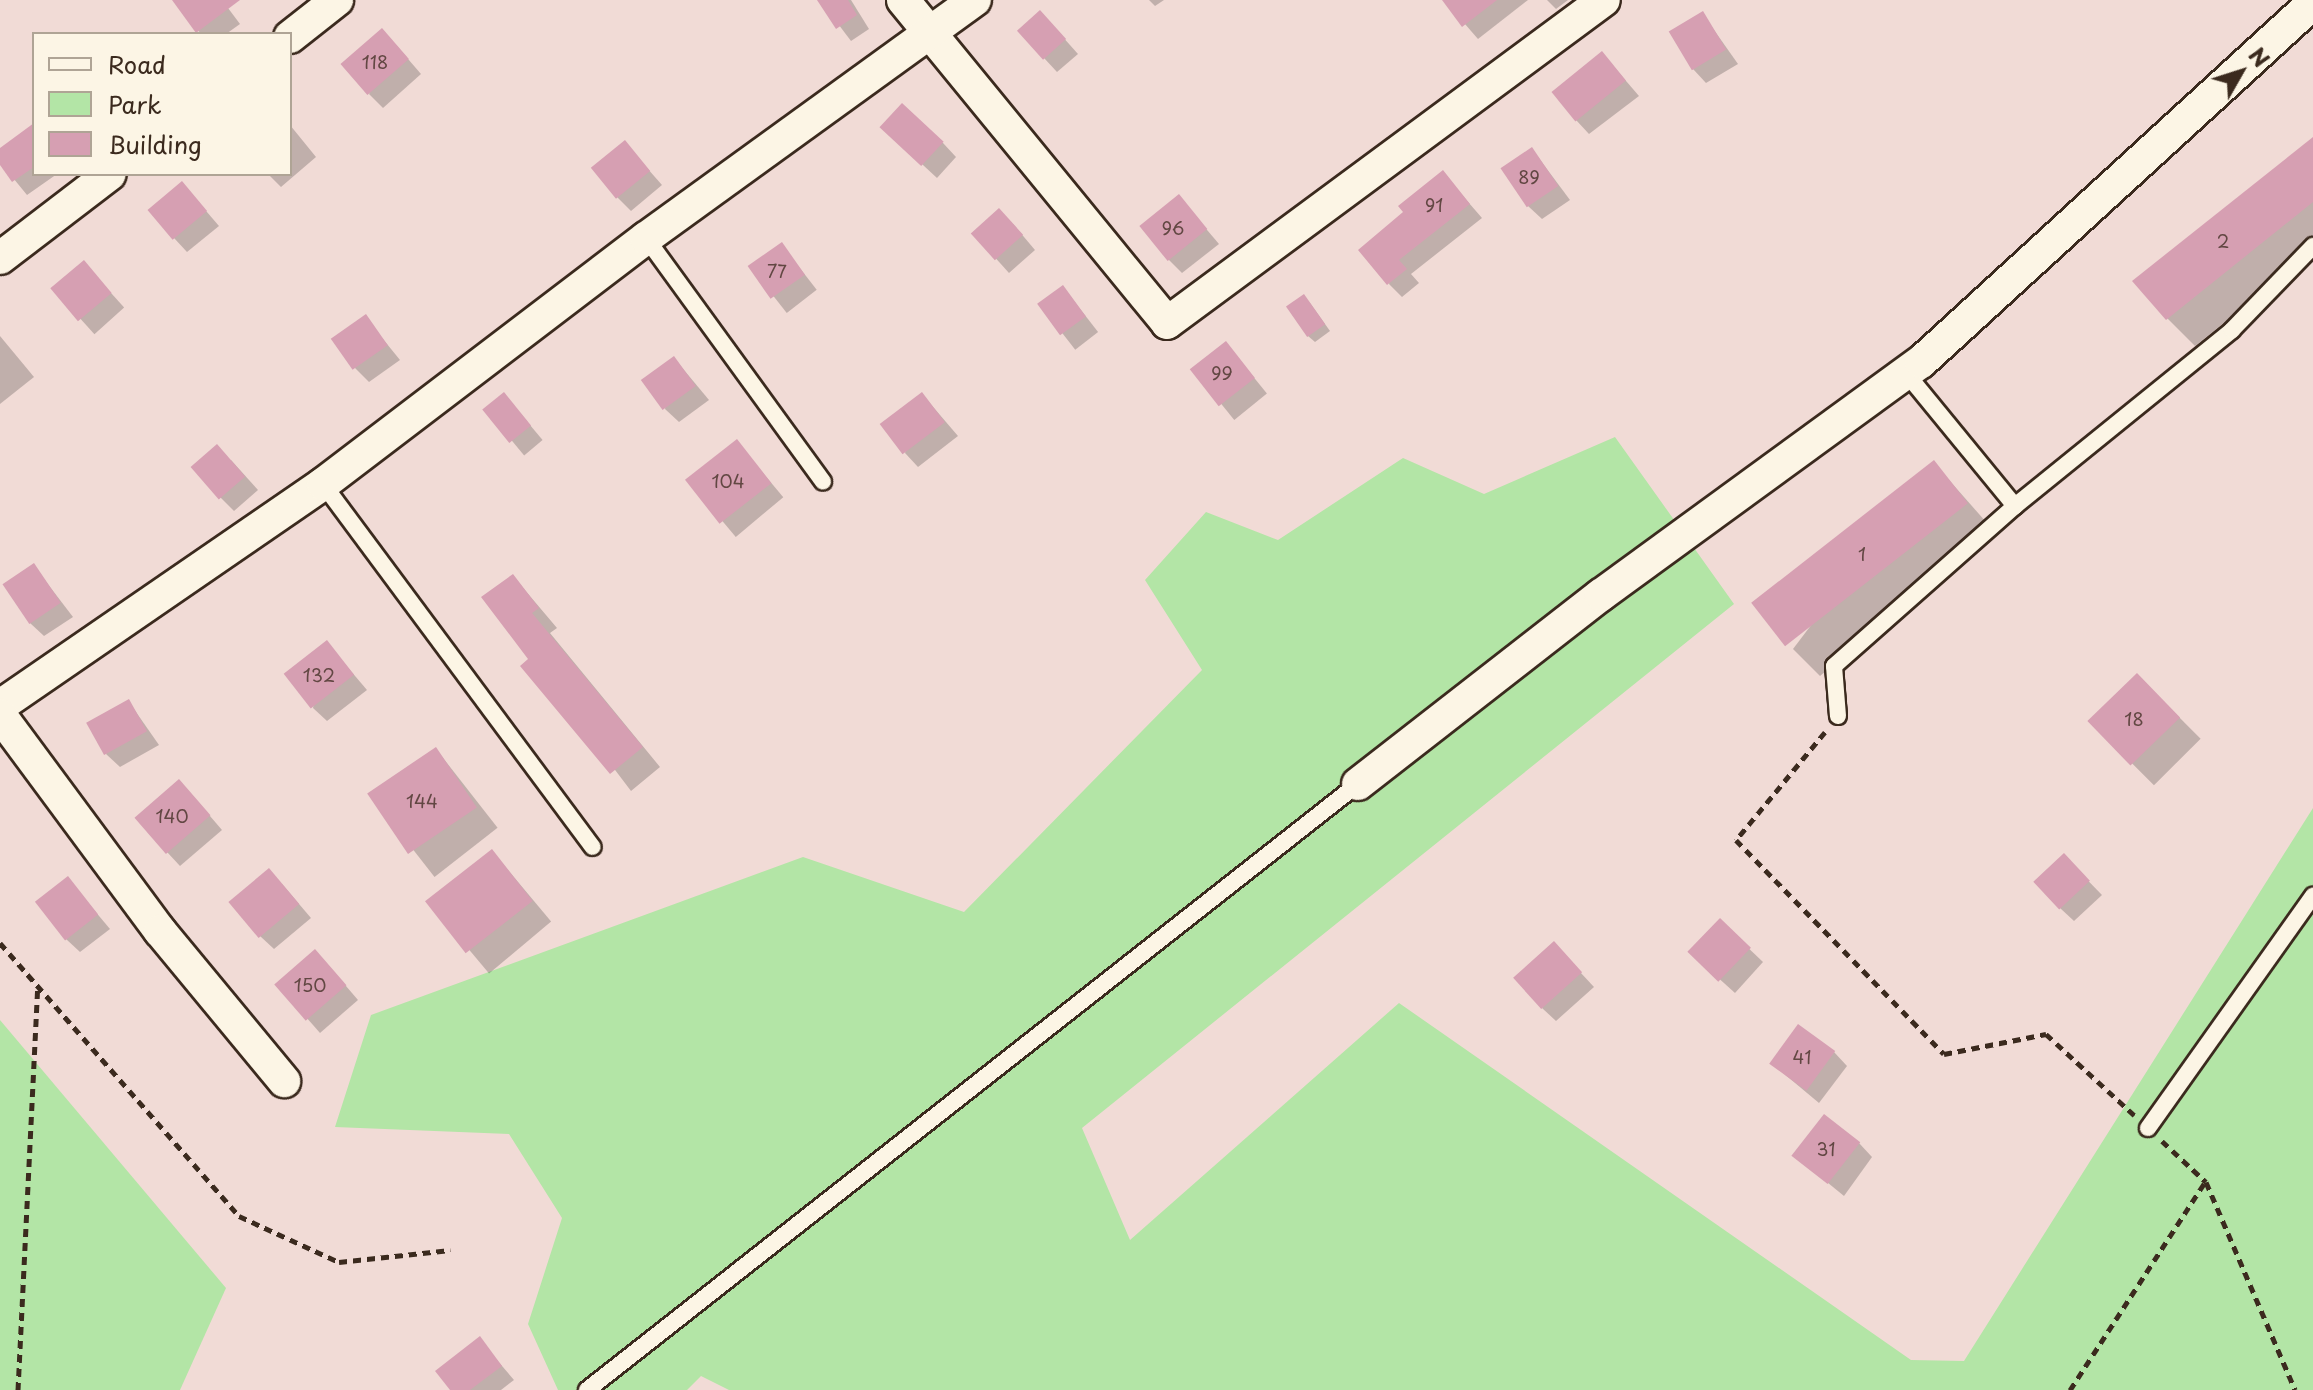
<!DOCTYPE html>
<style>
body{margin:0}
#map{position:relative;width:2313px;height:1390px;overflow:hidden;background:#f1dbd6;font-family:"Playpen Sans",sans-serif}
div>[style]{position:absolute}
.green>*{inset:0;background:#b3e5a6}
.shadow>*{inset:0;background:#0003;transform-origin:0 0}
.building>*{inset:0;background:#d69fb2;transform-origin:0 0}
.path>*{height:5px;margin-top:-2.5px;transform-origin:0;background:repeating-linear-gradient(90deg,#3b2a1e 0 8px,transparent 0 14px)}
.roads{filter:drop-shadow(2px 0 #3b2a1e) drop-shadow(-2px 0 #3b2a1e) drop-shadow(0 2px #3b2a1e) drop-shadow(0 -2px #3b2a1e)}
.service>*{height:16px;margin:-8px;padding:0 8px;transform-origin:8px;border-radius:8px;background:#fcf5e5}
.minor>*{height:32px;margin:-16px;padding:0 16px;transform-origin:16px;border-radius:16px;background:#fcf5e5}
span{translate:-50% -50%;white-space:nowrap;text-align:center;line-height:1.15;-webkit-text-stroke:6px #fcf5e5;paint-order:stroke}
.number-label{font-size:18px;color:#624743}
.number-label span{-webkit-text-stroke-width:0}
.legend{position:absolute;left:32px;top:32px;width:260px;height:144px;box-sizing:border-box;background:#fcf5e5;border:2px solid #afa495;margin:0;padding:10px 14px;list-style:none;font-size:24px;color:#3b2a1e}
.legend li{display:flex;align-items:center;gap:16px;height:40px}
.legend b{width:40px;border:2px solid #afa495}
.north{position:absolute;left:2201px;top:32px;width:80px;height:80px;-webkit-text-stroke:6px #fcf5e5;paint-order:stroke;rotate:51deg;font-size:22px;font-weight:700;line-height:32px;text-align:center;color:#3b2a1e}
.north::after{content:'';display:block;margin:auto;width:28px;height:36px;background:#3b2a1e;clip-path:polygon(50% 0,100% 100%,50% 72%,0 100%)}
</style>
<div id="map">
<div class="green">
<i style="clip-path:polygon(1615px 437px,1734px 604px,1082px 1128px,1130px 1240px,1399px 1003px,1911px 1360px,1964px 1361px,2313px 808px,2313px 1390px,729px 1390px,701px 1376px,687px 1390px,558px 1390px,528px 1324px,562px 1218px,509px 1134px,335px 1127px,371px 1015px,803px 857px,964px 912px,1202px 670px,1145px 580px,1206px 512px,1278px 540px,1403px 458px,1484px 494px)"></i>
<i style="clip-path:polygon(0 1020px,226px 1288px,180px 1390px,0 1390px)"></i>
</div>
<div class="shadow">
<i style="clip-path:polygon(174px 0,222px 0,240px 24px,226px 34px,201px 34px)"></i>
<i style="clip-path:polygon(820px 0,851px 0,869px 29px,851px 41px)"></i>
<i style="clip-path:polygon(1149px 0,1164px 0,1155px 6px)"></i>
<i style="clip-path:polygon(1444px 0,1528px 0,1478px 39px)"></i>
<i style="clip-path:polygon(1547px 0,1568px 0,1556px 9px)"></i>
<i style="clip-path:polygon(1702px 13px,1738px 64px,1706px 83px,1693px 69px)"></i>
<i style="clip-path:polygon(1053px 26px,1078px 54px,1057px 72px,1044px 58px)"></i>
<i style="clip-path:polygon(396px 45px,421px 74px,383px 108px,369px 94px)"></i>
<i style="clip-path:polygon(1602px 53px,1639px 96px,1589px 134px,1576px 120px)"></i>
<i style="clip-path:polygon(290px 125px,316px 157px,281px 187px,268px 174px,290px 174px)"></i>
<i style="clip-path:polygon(34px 136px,34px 174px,57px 174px,27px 195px,0 162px,0 150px)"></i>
<i style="clip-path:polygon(2313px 139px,2313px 251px,2195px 346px,2167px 318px)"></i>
<i style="clip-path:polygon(896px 140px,943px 143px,956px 157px,937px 178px)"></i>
<i style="clip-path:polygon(625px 143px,662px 185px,631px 211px,617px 197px)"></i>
<i style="clip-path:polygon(1532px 149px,1570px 200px,1542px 219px,1528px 206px)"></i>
<i style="clip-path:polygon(1443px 173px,1482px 218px,1411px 274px,1419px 283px,1402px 297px,1389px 284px,1405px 212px)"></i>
<i style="clip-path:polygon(182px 183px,219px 226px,187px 252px,174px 238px)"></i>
<i style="clip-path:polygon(1179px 197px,1219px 244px,1182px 273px,1168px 259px)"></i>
<i style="clip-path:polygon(1013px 224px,1035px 250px,1009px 273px,973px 233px)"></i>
<i style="left:781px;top:244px;width:58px;height:38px;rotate:52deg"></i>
<i style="left:84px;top:263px;width:60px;height:40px;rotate:48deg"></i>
<i style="left:1063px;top:287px;width:57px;height:29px;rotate:52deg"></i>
<i style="clip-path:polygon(1310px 303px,1330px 331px,1315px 342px,1308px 336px)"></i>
<i style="clip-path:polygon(365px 317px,400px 360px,369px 382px,355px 368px)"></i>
<i style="clip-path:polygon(0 336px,34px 377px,0 404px)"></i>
<i style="left:1226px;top:343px;width:65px;height:42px;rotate:51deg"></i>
<i style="clip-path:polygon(674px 358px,709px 400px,679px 422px,665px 409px)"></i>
<i style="left:504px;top:394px;width:60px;height:24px;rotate:50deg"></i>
<i style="clip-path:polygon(922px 394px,958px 436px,918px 467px,905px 453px)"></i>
<i style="left:737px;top:442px;width:72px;height:62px;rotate:50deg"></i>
<i style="clip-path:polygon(231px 460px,258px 490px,234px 511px,220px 497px)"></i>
<i style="clip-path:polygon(1934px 463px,1994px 531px,1820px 676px,1793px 649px)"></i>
<i style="clip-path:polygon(34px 566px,73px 617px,44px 636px,30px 623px)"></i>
<i style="clip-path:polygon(513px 576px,557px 628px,550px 633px,660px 767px,631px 791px,531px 659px)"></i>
<i style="clip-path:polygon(327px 643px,367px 690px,327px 721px,313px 708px)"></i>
<i style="left:2137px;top:675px;width:90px;height:66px;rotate:45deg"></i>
<i style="clip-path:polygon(129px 702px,159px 745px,120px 767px,106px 754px)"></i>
<i style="left:436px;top:749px;width:100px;height:80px;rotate:52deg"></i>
<i style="clip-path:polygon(192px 795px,222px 830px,180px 866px,167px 852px)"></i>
<i style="left:492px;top:851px;width:92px;height:81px;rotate:50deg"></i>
<i style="clip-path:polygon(2064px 856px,2102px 895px,2074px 921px,2060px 908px)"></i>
<i style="clip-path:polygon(68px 879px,110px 929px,80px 952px,66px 939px)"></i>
<i style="clip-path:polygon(282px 884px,311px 918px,274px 949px,260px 936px)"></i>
<i style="clip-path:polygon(1720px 921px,1763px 962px,1735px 993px,1704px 965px)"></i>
<i style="clip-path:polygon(1567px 958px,1594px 987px,1556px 1021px,1542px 1008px)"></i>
<i style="clip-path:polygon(328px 965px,358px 1000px,320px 1033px,277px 984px)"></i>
<i style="clip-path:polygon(1834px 1052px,1847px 1066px,1819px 1103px,1771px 1063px)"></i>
<i style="clip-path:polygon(1859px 1143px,1872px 1157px,1844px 1196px,1795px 1156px)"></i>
<i style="clip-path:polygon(479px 1339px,514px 1380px,501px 1390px,452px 1390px)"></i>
</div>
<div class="building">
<i style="clip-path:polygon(172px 0,240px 0,196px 33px)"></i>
<i style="clip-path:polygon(817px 0,848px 0,857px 15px,836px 29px)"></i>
<i style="clip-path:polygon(1442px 0,1497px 0,1462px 27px)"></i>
<i style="left:1040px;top:10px;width:39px;height:31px;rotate:48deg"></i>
<i style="left:1703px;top:11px;width:45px;height:40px;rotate:59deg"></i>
<i style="left:382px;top:28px;width:41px;height:55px;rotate:49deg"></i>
<i style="left:1602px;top:51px;width:38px;height:65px;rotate:51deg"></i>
<i style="left:902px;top:103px;width:57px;height:33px;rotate:43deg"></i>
<i style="clip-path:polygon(34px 123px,34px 167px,12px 182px,0 165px,0 148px)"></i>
<i style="clip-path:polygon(2313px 137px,2313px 202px,2166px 320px,2132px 281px)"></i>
<i style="left:625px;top:140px;width:40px;height:44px;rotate:51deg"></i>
<i style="left:1532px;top:147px;width:47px;height:38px;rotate:56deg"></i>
<i style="clip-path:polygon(1443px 170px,1470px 204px,1399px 260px,1407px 269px,1387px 285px,1358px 250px,1403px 212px,1398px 206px)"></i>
<i style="left:182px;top:181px;width:39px;height:45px;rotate:50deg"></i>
<i style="left:1179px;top:194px;width:45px;height:51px;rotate:51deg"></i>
<i style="left:999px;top:208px;width:36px;height:38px;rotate:48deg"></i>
<i style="left:782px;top:242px;width:40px;height:42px;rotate:55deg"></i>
<i style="left:84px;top:260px;width:43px;height:44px;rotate:50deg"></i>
<i style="left:1063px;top:285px;width:39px;height:32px;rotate:54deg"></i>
<i style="left:1304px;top:294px;width:37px;height:22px;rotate:55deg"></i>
<i style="left:366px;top:314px;width:38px;height:43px;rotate:55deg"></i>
<i style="left:1226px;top:341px;width:47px;height:46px;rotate:52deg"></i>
<i style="left:674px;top:356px;width:37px;height:41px;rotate:54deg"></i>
<i style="left:504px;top:392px;width:43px;height:28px;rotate:51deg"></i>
<i style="left:922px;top:392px;width:38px;height:53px;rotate:53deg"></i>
<i style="left:737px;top:439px;width:56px;height:66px;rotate:52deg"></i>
<i style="left:217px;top:444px;width:43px;height:35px;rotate:49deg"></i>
<i style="left:1934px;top:460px;width:55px;height:232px;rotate:52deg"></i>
<i style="left:34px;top:563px;width:48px;height:38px;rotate:56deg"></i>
<i style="clip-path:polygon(513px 574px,539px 608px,532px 613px,643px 747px,610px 774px,520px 666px,528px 659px,481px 597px)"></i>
<i style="left:327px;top:640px;width:44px;height:55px;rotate:52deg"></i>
<i style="left:2137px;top:673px;width:62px;height:69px;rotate:46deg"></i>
<i style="left:129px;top:699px;width:37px;height:49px;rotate:61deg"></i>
<i style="left:436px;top:747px;width:73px;height:83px;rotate:56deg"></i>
<i style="left:179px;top:779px;width:48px;height:59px;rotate:49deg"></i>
<i style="left:492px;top:849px;width:66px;height:85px;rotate:52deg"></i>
<i style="left:2064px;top:853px;width:38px;height:42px;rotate:47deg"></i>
<i style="left:269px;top:868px;width:47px;height:53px;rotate:50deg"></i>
<i style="left:68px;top:876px;width:49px;height:42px;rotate:52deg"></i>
<i style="left:1720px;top:918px;width:43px;height:47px;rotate:44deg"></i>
<i style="left:1554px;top:941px;width:42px;height:55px;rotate:48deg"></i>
<i style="left:315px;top:949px;width:48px;height:54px;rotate:49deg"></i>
<i style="left:1798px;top:1024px;width:46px;height:49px;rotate:36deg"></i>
<i style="left:1824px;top:1114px;width:46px;height:53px;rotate:38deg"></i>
<i style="clip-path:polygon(480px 1336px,502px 1366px,470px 1390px,450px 1390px,435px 1371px)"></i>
</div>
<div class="path">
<i style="left:1825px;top:732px;width:140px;rotate:129.5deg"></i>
<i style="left:1736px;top:840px;width:298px;rotate:45.8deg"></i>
<i style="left:1944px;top:1054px;width:104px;rotate:-11.1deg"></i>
<i style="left:2046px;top:1034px;width:120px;rotate:42.6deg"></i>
<i style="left:0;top:943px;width:363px;rotate:48.8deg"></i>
<i style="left:239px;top:1216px;width:110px;rotate:24.7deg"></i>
<i style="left:339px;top:1262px;width:112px;rotate:-6.2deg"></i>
<i style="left:2162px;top:1141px;width:60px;rotate:43deg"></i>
<i style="left:2206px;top:1182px;width:226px;rotate:66.8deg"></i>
<i style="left:18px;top:1390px;width:403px;rotate:-87.2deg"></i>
<i style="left:2070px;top:1390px;width:248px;rotate:-57deg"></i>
</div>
<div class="roads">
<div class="service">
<i style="left:646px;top:238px;width:301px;rotate:54deg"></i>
<i style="left:1906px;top:373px;width:172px;rotate:50.7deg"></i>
<i style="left:323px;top:484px;width:452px;rotate:53.4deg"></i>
<i style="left:1838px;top:716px;width:50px;rotate:-94.6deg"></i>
<i style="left:1834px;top:666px;width:242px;rotate:-41.5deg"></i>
<i style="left:2015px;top:506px;width:279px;rotate:-39deg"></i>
<i style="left:2232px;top:330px;width:117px;rotate:-46deg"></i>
<i style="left:2148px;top:1128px;width:285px;rotate:-54.6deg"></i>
<i style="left:587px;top:1390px;width:981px;rotate:-38.17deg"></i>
</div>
<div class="minor">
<i style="left:903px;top:0;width:417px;rotate:50.7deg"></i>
<i style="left:1167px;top:323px;width:543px;rotate:-36.47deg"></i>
<i style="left:290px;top:37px;width:60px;rotate:-38.2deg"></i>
<i style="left:0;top:258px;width:138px;rotate:-37.4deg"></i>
<i style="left:0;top:706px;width:392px;rotate:-34.5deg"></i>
<i style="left:323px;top:484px;width:406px;rotate:-37.3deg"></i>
<i style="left:646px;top:238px;width:406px;rotate:-35.9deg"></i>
<i style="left:0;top:715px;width:269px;rotate:53.5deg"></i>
<i style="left:160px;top:931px;width:195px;rotate:50.4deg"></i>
<i style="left:1358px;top:784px;width:308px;rotate:-37.9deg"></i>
<i style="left:1601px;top:595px;width:396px;rotate:-36.1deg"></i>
<i style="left:1921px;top:362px;width:532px;rotate:-42.48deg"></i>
</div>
</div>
<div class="number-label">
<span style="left:375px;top:62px">118</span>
<span style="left:1529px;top:177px">89</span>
<span style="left:1434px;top:205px">91</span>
<span style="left:1173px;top:228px">96</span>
<span style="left:2223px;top:241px">2</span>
<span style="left:777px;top:271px">77</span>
<span style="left:1222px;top:373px">99</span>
<span style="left:728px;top:481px">104</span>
<span style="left:1862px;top:554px">1</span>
<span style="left:319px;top:675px">132</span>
<span style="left:2134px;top:719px">18</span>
<span style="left:422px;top:801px">144</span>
<span style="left:172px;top:816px">140</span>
<span style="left:310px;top:985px">150</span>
<span style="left:1802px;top:1057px">41</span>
<span style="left:1826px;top:1149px">31</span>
</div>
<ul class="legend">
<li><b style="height:10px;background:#fcf5e5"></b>Road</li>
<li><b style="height:22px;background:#b3e5a6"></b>Park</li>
<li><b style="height:22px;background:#d69fb2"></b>Building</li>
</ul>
<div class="north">N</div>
</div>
